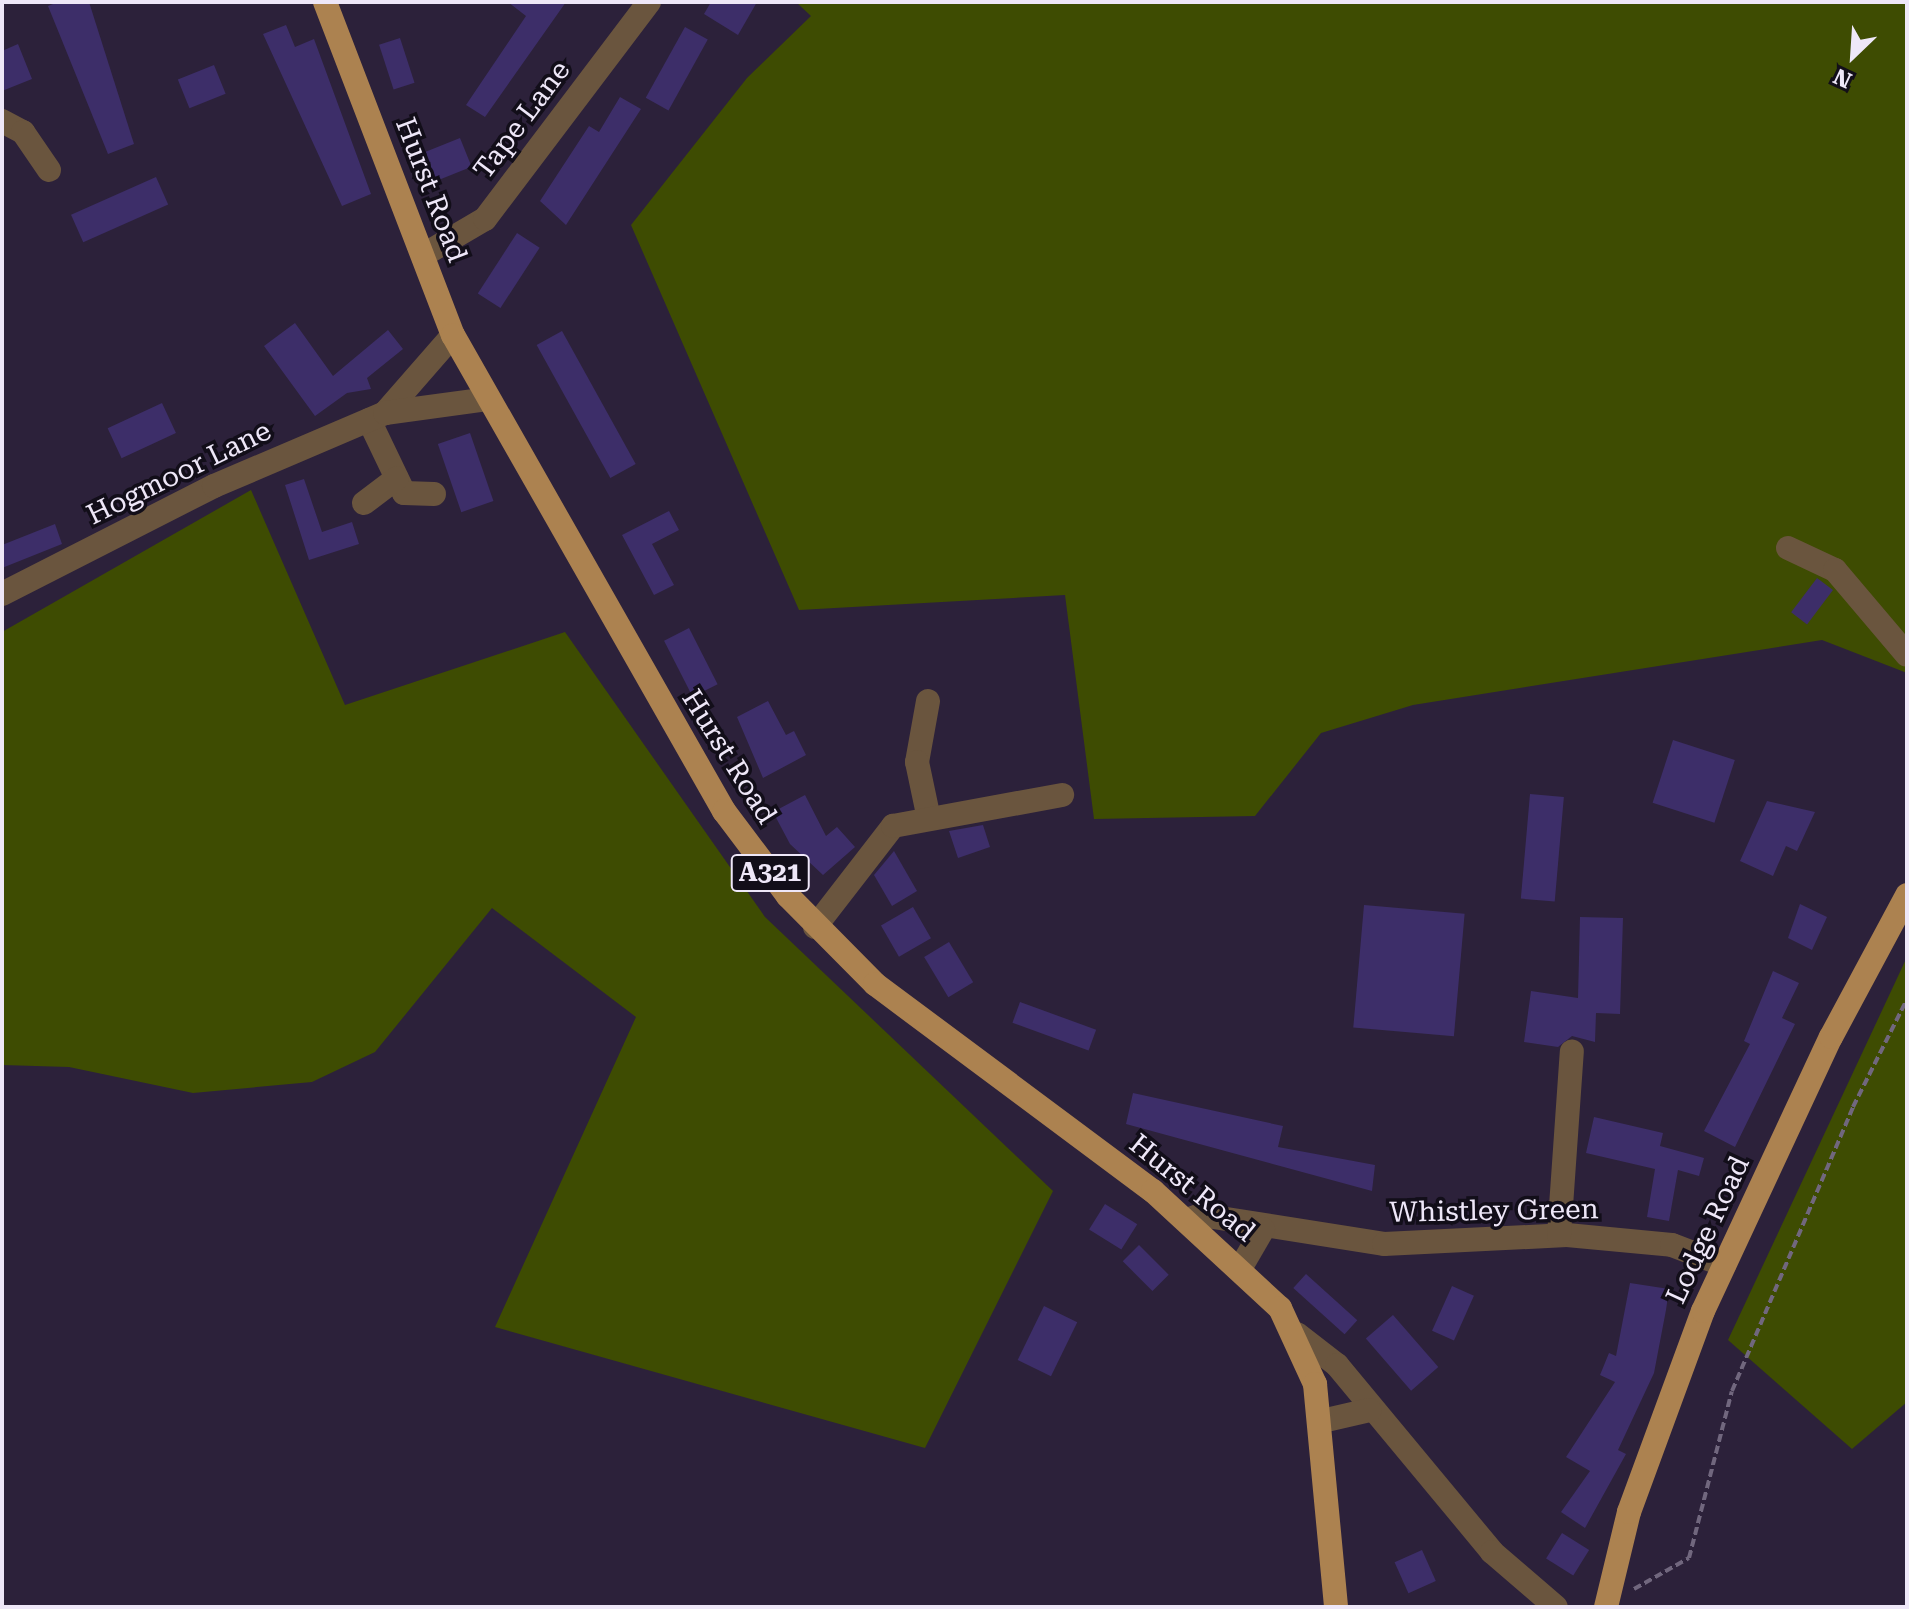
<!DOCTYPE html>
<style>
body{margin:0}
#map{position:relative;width:1909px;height:1609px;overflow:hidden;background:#2c213a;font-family:"Roboto Serif",serif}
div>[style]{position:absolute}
.green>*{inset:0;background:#3e4c02}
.building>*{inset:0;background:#3d2e69;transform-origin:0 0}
.path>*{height:4px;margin-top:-2px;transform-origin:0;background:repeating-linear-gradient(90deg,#71677e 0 8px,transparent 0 12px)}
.minor>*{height:24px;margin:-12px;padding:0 12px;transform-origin:12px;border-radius:12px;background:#6a553e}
.major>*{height:24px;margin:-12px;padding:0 12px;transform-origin:12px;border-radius:12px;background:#ac8250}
span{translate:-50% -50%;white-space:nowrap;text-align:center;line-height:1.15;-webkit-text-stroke:7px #120e19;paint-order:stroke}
.shield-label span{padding:2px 6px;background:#120e19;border:2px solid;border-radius:6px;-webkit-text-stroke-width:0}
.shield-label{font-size:26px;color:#eee7f8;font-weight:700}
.street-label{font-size:28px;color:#eee7f8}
.frame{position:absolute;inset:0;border:4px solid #eee7f8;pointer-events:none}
.north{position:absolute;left:1813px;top:16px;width:80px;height:80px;-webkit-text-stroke:6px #120e19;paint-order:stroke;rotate:205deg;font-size:22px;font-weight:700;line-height:32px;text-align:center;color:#eee7f8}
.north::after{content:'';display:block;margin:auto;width:28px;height:36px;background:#eee7f8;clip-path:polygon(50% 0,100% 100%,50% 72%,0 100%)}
</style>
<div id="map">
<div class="green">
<i style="clip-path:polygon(796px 2px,1907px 2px,1907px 673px,1822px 640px,1413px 705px,1321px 733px,1255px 816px,1094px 819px,1065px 595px,799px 610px,631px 225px,747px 78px,811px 16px)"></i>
<i style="clip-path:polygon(251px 490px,345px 705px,565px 632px,765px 917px,1053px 1191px,925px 1448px,495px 1327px,636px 1017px,492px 908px,375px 1052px,312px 1082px,193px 1093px,69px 1067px,2px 1065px,2px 632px)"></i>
<i style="clip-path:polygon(1907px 957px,1907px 1402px,1852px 1449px,1728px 1340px)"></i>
</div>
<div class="building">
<i style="clip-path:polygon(58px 2px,89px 2px,134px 144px,108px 154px,48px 6px)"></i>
<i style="clip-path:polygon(508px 2px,566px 2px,485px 117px,466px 105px,526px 16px)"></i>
<i style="clip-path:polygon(711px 2px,757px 2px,738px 35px,704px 14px)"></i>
<i style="clip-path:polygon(286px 25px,295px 47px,314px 39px,371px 194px,342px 206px,263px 34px)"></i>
<i style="left:685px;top:27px;width:26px;height:81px;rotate:29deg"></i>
<i style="left:400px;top:38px;width:47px;height:22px;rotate:72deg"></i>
<i style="clip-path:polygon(18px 44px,32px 79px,2px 91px,2px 51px)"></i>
<i style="left:214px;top:65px;width:31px;height:39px;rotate:68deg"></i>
<i style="clip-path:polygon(620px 97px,641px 109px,566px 225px,540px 201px,589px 126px,599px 132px)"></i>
<i style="left:460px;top:138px;width:31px;height:39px;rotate:68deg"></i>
<i style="left:156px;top:177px;width:30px;height:93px;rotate:66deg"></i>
<i style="left:517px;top:233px;width:27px;height:72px;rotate:33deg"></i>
<i style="clip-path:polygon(295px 323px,333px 376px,388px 330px,403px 349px,367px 378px,371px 389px,347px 393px,315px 416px,264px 346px)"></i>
<i style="left:562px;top:331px;width:152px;height:29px;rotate:61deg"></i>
<i style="left:162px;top:403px;width:33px;height:60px;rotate:65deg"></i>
<i style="left:470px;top:433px;width:72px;height:34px;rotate:71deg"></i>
<i style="clip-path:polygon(304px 479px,322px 532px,352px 522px,359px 544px,309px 560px,285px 485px)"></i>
<i style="clip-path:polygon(669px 511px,679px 530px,652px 544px,674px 585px,654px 595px,622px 535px)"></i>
<i style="clip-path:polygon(55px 524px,62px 544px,2px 568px,2px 545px)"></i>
<i style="left:1817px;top:578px;width:20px;height:43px;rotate:37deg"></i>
<i style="left:689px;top:628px;width:63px;height:28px;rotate:63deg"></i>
<i style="clip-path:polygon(768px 701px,786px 735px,794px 731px,806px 755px,763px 778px,737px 717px)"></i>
<i style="left:1673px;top:740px;width:65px;height:66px;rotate:18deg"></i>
<i style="left:1530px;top:794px;width:34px;height:105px;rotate:5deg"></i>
<i style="clip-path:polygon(805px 795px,826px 836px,837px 827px,855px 847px,823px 875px,790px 844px,773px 812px)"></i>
<i style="clip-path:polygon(1767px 801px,1815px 812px,1797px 851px,1786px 846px,1773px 876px,1740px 861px)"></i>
<i style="clip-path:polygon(983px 825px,990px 847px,958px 858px,949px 831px)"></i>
<i style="clip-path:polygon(894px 851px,917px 891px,892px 906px,874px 875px)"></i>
<i style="clip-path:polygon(1800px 904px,1827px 917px,1812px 950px,1788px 938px)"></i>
<i style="left:1364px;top:905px;width:101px;height:123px;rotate:5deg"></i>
<i style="left:913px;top:907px;width:36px;height:37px;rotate:60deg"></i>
<i style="clip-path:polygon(1580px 917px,1623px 918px,1620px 1014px,1596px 1013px,1595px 1042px,1572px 1036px,1558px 1047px,1524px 1042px,1531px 991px,1578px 998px)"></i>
<i style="left:949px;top:942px;width:47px;height:29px;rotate:59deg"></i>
<i style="clip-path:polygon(1773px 971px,1799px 983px,1782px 1018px,1795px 1024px,1735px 1147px,1704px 1131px,1750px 1044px,1744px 1041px)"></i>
<i style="left:1020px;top:1002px;width:81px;height:22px;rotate:20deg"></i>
<i style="clip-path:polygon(1133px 1093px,1283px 1126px,1278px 1147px,1375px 1165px,1372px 1191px,1126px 1124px)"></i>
<i style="clip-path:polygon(1594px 1117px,1663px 1133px,1660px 1146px,1704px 1158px,1699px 1176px,1678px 1170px,1669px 1221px,1647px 1217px,1655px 1169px,1586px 1153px)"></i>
<i style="left:1105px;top:1204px;width:38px;height:30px;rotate:32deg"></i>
<i style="left:1139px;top:1245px;width:42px;height:23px;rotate:45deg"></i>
<i style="left:1306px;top:1274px;width:69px;height:19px;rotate:42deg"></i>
<i style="clip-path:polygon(1630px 1283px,1669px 1289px,1666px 1310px,1654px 1373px,1618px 1450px,1626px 1454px,1585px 1528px,1561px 1512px,1590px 1471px,1566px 1457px,1615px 1382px,1600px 1375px,1609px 1353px,1616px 1356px)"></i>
<i style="left:1452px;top:1286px;width:24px;height:49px;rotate:24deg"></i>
<i style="left:1044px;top:1306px;width:37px;height:60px;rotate:26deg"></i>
<i style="left:1393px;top:1315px;width:69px;height:36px;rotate:49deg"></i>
<i style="left:1562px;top:1533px;width:32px;height:30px;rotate:32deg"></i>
<i style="left:1422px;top:1550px;width:34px;height:30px;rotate:66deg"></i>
</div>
<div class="path">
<i style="left:1634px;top:1589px;width:63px;rotate:-29.4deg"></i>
<i style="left:1689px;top:1558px;width:172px;rotate:-75.6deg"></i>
<i style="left:1732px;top:1391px;width:309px;rotate:-66.9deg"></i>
<i style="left:1853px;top:1107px;width:121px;rotate:-63.4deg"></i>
</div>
<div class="minor">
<i style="left:2px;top:121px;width:24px;rotate:28deg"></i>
<i style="left:23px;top:132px;width:46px;rotate:55.6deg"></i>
<i style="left:425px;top:254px;width:69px;rotate:-30.3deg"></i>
<i style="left:485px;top:219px;width:272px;rotate:-52.9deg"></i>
<i style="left:385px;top:413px;width:103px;rotate:-48.9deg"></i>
<i style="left:369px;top:420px;width:81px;rotate:64.4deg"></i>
<i style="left:404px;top:493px;width:30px;rotate:2deg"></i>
<i style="left:364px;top:503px;width:41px;rotate:-37.1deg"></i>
<i style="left:1788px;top:548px;width:52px;rotate:25.1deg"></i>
<i style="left:1835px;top:570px;width:111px;rotate:49.7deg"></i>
<i style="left:2px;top:594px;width:238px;rotate:-27deg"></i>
<i style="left:214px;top:486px;width:186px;rotate:-23.1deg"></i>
<i style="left:385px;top:413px;width:103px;rotate:-7.8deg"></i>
<i style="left:928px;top:701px;width:62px;rotate:100.2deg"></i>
<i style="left:917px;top:762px;width:58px;rotate:78.1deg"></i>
<i style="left:815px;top:927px;width:128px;rotate:-52.3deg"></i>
<i style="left:893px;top:826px;width:172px;rotate:-10.4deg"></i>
<i style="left:1187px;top:1220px;width:15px;rotate:-20deg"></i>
<i style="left:1201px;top:1215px;width:185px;rotate:9deg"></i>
<i style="left:1384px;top:1244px;width:183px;rotate:-2.8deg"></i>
<i style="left:1567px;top:1235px;width:105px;rotate:5.4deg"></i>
<i style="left:1672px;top:1245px;width:56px;rotate:21deg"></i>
<i style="left:1559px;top:1235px;width:184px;rotate:-86deg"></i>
<i style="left:1241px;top:1267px;width:44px;rotate:-59.9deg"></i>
<i style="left:1297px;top:1334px;width:51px;rotate:37.8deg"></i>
<i style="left:1337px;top:1365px;width:243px;rotate:50.3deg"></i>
<i style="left:1492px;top:1552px;width:84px;rotate:40.7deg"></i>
<i style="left:1322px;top:1421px;width:49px;rotate:-12.9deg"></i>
</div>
<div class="major">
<i style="left:325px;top:2px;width:357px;rotate:69deg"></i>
<i style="left:453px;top:335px;width:548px;rotate:60.35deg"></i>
<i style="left:724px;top:811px;width:106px;rotate:53deg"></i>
<i style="left:788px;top:896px;width:124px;rotate:45.3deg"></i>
<i style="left:875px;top:984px;width:347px;rotate:36.7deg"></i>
<i style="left:1153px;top:1191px;width:173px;rotate:42.7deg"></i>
<i style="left:1280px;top:1308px;width:84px;rotate:65.3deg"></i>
<i style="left:1315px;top:1384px;width:224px;rotate:84.6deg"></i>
<i style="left:1606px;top:1607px;width:98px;rotate:-76.4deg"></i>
<i style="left:1629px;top:1512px;width:214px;rotate:-69.8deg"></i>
<i style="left:1703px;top:1311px;width:302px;rotate:-65deg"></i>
<i style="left:1831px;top:1037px;width:161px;rotate:-61.8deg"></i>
</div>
<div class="shield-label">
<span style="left:770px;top:873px">A321</span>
</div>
<div class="street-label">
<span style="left:522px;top:120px;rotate:-53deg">Tape Lane</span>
<span style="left:431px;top:190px;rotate:69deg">Hurst Road</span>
<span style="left:179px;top:473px;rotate:-26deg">Hogmoor Lane</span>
<span style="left:729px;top:757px;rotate:58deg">Hurst Road</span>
<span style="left:1192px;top:1188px;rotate:39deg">Hurst Road</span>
<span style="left:1494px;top:1211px;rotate:-1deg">Whistley Green</span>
<span style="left:1708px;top:1230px;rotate:-65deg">Lodge Road</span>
</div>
<div class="frame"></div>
<div class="north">N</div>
</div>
